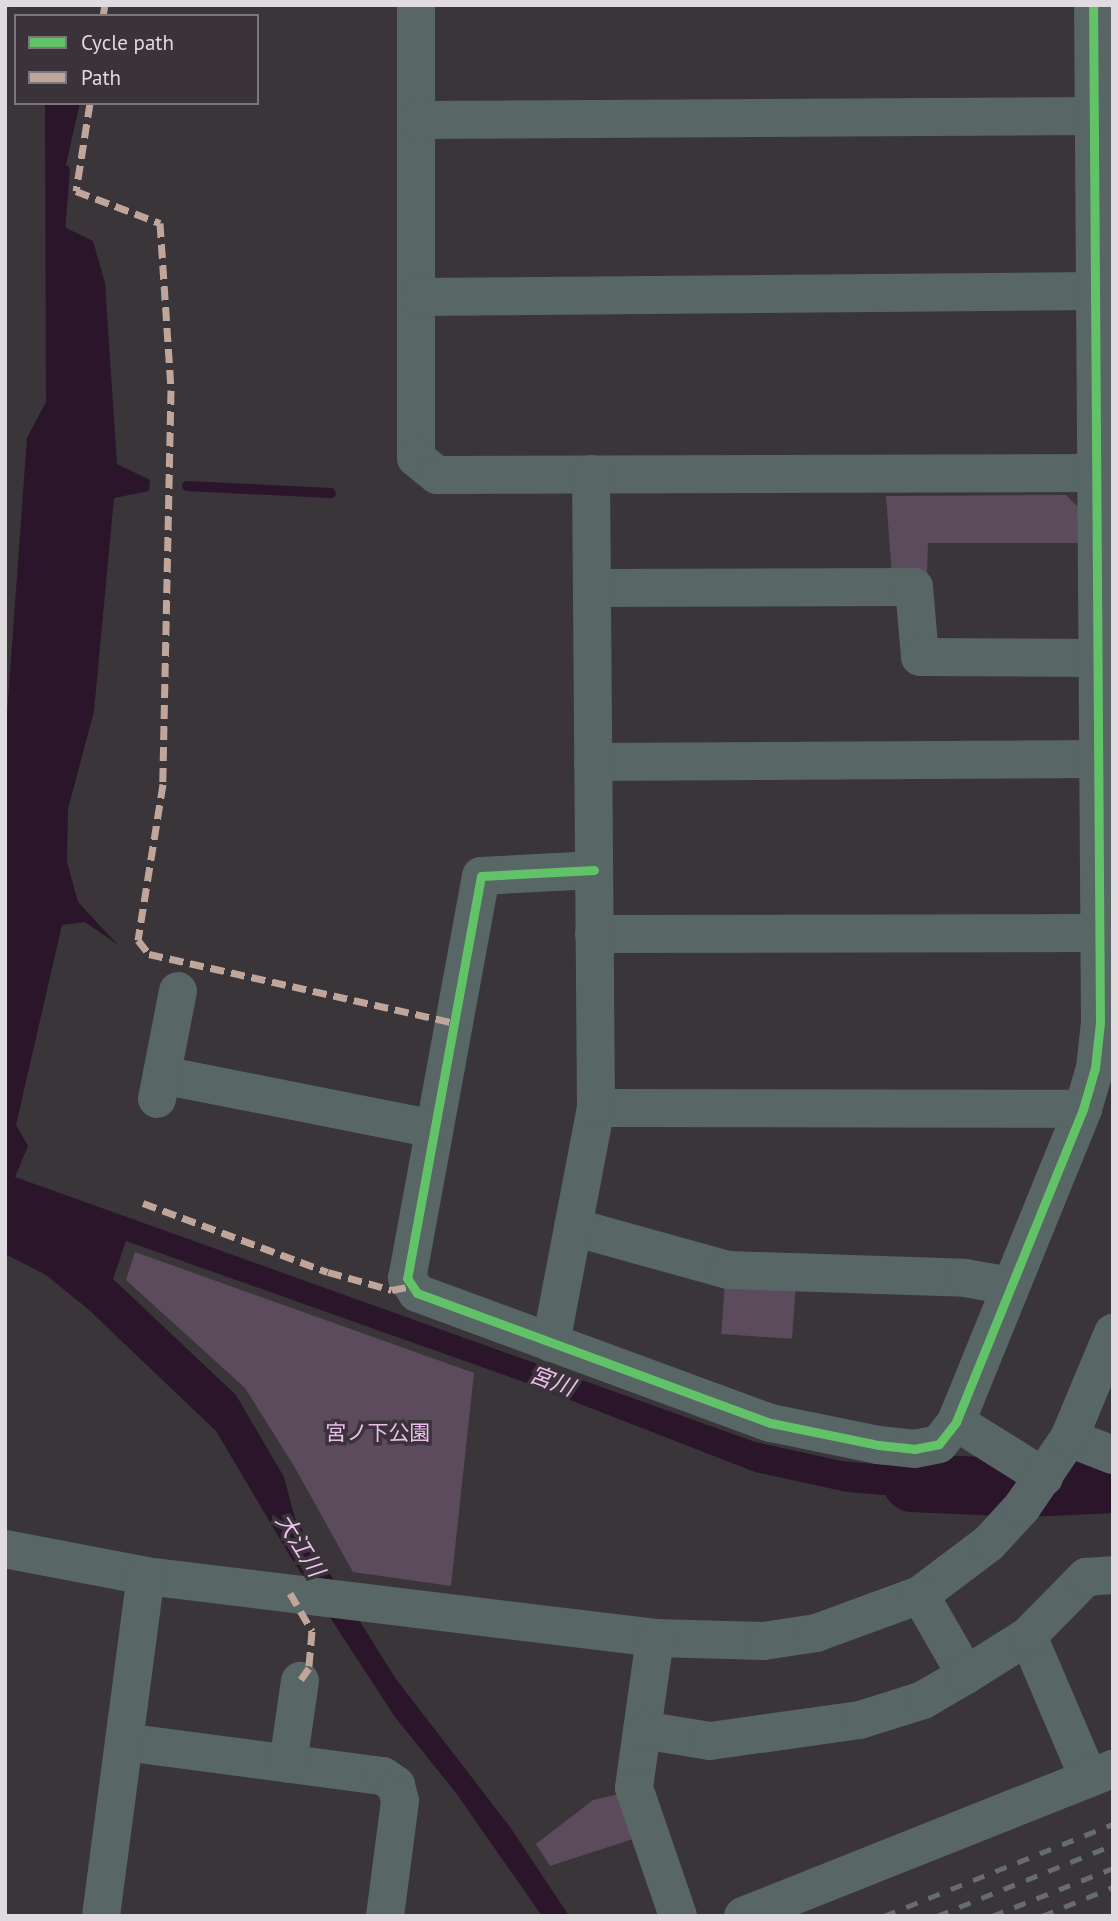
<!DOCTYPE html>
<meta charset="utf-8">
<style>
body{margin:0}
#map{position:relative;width:1118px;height:1921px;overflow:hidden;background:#393539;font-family:"PT Sans","Noto Sans JP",sans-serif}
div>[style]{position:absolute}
.green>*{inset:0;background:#5c4b5d;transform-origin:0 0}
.water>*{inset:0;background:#2a152b}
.stream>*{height:10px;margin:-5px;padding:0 5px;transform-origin:5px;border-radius:5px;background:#2a152b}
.river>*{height:58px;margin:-29px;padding:0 29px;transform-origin:29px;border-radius:29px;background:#2a152b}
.minor>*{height:38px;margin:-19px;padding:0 19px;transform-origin:19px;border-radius:19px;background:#586665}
.rail>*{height:5px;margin-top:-2.5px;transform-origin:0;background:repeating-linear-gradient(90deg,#656d6d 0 12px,transparent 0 24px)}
.quiet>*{height:7px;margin-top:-3.5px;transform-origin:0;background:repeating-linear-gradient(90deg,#c0a59a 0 14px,transparent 0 21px)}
.cycleway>*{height:9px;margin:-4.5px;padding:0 4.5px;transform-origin:4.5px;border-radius:4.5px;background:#61c268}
span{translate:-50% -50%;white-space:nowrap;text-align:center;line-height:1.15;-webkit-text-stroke:7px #3a343a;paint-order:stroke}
.park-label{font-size:21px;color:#ebbced}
.water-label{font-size:23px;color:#eebeef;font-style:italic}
.frame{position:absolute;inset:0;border:7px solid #dfdbdf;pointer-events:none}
.legend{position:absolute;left:14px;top:14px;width:245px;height:91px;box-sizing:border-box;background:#3a343a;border:2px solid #7c777c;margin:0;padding:9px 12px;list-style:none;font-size:21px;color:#dfdbdf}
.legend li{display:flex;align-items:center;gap:14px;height:35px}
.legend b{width:35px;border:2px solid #7c777c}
</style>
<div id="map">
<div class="green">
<i style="clip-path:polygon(1066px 495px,1078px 507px,1080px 543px,928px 543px,927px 573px,892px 576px,886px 496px)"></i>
<i style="clip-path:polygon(135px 1252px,474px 1373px,451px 1586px,353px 1572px,294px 1466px,245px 1388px,126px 1280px)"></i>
<i style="left:796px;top:1283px;width:56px;height:71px;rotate:94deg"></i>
<i style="clip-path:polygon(623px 1793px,639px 1837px,550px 1866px,536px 1844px,593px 1800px)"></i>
</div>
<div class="water">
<i style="clip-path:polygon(45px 103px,80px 103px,57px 204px,64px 227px,93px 241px,105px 283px,117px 464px,150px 480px,149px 491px,114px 498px,94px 711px,68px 809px,67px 862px,78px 902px,118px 945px,85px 922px,62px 925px,16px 1125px,28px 1146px,15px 1177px,755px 1442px,841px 1461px,999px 1475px,983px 1503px,847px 1492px,755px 1472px,521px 1381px,126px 1241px,113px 1279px,236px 1395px,284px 1477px,295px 1518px,396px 1679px,510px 1827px,569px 1916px,542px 1916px,456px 1793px,395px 1717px,290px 1556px,216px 1431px,88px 1309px,46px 1275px,5px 1254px,5px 742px,27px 438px,46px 402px)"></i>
</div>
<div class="stream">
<i style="left:60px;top:232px;width:62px;rotate:-85.4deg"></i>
<i style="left:187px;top:486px;width:144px;rotate:2.8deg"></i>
</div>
<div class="river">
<i style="left:912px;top:1483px;width:115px;rotate:2.5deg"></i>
<i style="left:1027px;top:1488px;width:86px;rotate:-2.7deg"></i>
</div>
<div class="minor">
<i style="left:416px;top:5px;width:453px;rotate:90deg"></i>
<i style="left:416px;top:458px;width:27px;rotate:39deg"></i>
<i style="left:437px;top:475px;width:676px;rotate:-0.17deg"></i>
<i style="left:416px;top:120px;width:677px;rotate:-0.34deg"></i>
<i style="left:418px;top:297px;width:677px;rotate:-0.51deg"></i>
<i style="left:592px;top:588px;width:322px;rotate:-0.2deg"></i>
<i style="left:914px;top:587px;width:70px;rotate:85.1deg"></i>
<i style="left:920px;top:657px;width:178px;rotate:0.3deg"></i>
<i style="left:593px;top:762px;width:505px;rotate:-0.34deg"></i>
<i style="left:594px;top:870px;width:113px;rotate:177deg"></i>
<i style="left:481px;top:876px;width:409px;rotate:100.4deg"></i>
<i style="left:407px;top:1278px;width:18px;rotate:56deg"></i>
<i style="left:417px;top:1293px;width:377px;rotate:20.2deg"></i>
<i style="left:771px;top:1423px;width:109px;rotate:11.6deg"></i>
<i style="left:878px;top:1445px;width:36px;rotate:6deg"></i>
<i style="left:914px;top:1449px;width:25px;rotate:-11deg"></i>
<i style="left:939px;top:1444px;width:28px;rotate:-52deg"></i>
<i style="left:956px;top:1422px;width:338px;rotate:-67.9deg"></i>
<i style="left:1083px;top:1109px;width:43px;rotate:-73.7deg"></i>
<i style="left:1095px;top:1068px;width:45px;rotate:-83.7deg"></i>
<i style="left:1100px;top:1023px;width:1018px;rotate:-90.39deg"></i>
<i style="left:594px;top:934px;width:506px;rotate:-0.11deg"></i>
<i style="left:162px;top:1075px;width:277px;rotate:11.2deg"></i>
<i style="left:157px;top:1099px;width:110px;rotate:-79deg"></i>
<i style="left:596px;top:1108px;width:487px;rotate:0.1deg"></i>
<i style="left:573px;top:1227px;width:161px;rotate:15.5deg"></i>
<i style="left:728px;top:1270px;width:237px;rotate:1.9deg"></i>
<i style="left:965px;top:1278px;width:46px;rotate:10.1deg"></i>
<i style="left:551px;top:1343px;width:239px;rotate:-79.2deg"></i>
<i style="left:596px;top:1108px;width:634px;rotate:-90.45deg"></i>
<i style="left:956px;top:1422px;width:104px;rotate:32deg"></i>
<i style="left:1069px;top:1438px;width:47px;rotate:21.1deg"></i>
<i style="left:5px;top:1549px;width:144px;rotate:10.8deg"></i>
<i style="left:146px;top:1576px;width:513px;rotate:6.94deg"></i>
<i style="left:655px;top:1638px;width:109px;rotate:1.6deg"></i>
<i style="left:764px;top:1641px;width:53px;rotate:-8.7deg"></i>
<i style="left:816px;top:1633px;width:111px;rotate:-20.1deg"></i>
<i style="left:920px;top:1595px;width:86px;rotate:-37deg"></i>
<i style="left:989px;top:1543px;width:49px;rotate:-47.5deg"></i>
<i style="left:1022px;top:1507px;width:83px;rotate:-55.7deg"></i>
<i style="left:1069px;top:1438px;width:114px;rotate:-67.3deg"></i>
<i style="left:920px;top:1595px;width:92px;rotate:60.1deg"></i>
<i style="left:1028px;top:1636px;width:155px;rotate:66.9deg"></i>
<i style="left:655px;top:1638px;width:151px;rotate:98deg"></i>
<i style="left:634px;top:1788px;width:135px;rotate:71deg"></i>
<i style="left:642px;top:1730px;width:69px;rotate:9.2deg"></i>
<i style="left:710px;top:1741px;width:151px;rotate:-8deg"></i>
<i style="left:860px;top:1720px;width:66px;rotate:-17.6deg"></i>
<i style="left:923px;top:1700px;width:50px;rotate:-30.2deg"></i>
<i style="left:966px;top:1675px;width:73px;rotate:-32.2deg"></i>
<i style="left:1028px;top:1636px;width:83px;rotate:-45.5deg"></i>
<i style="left:1086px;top:1577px;width:27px;rotate:-4deg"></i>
<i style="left:124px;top:1742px;width:261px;rotate:7.5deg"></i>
<i style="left:383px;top:1776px;width:16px;rotate:35deg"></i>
<i style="left:396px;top:1785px;width:16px;rotate:76deg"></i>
<i style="left:400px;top:1801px;width:116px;rotate:97.4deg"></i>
<i style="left:288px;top:1764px;width:84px;rotate:-81.8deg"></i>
<i style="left:101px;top:1916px;width:343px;rotate:-82.5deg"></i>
<i style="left:743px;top:1916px;width:398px;rotate:-21.7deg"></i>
</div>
<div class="rail">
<i style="left:884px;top:1916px;width:247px;rotate:-21.9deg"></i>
<i style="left:937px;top:1916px;width:190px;rotate:-22deg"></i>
<i style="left:992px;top:1916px;width:130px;rotate:-21.6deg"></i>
<i style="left:1042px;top:1916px;width:77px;rotate:-22.2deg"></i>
</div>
<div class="quiet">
<i style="left:103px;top:16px;width:11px;rotate:-80deg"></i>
<i style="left:90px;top:103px;width:89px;rotate:99deg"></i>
<i style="left:76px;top:191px;width:90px;rotate:20.9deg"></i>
<i style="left:160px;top:223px;width:167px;rotate:86.2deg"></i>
<i style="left:171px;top:390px;width:394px;rotate:91.2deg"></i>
<i style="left:163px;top:784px;width:158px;rotate:99.1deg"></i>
<i style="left:138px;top:940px;width:18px;rotate:52deg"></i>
<i style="left:149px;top:954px;width:313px;rotate:12.7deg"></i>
<i style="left:143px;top:1203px;width:197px;rotate:20.5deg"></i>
<i style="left:328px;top:1272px;width:66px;rotate:15.7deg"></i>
<i style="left:392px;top:1290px;width:20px;rotate:-11deg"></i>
<i style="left:290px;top:1593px;width:44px;rotate:59.9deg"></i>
<i style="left:312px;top:1631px;width:37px;rotate:95deg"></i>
<i style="left:309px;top:1668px;width:16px;rotate:125deg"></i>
</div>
<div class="cycleway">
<i style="left:594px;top:870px;width:113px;rotate:177deg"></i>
<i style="left:481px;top:876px;width:409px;rotate:100.4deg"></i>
<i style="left:407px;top:1278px;width:18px;rotate:56deg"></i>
<i style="left:417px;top:1293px;width:377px;rotate:20.2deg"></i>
<i style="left:771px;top:1423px;width:109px;rotate:11.6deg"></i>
<i style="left:878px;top:1445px;width:36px;rotate:6deg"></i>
<i style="left:914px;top:1449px;width:25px;rotate:-11deg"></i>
<i style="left:939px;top:1444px;width:28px;rotate:-52deg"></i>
<i style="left:956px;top:1422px;width:338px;rotate:-67.9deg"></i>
<i style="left:1083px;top:1109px;width:43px;rotate:-73.7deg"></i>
<i style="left:1095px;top:1068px;width:45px;rotate:-83.7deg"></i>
<i style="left:1100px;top:1023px;width:1018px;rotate:-90.39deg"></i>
</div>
<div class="park-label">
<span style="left:378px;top:1433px">宮ノ下公園</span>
</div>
<div class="water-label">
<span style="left:552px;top:1381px;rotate:20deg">宮川</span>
<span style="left:300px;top:1545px;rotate:58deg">大江川</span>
</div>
<div class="frame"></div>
<ul class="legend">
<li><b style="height:9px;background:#61c268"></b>Cycle path</li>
<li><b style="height:9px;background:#c0a59a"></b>Path</li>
</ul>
</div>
